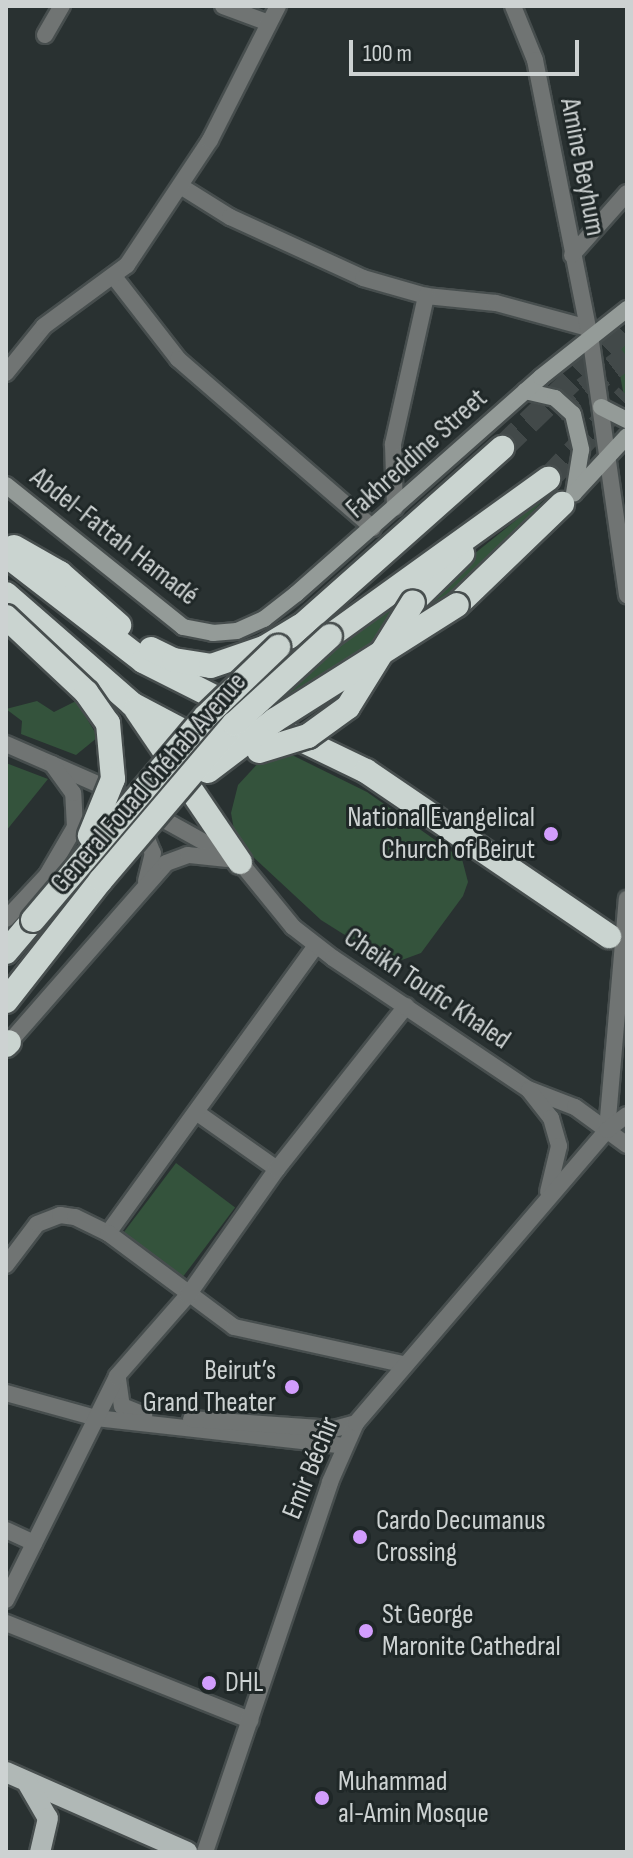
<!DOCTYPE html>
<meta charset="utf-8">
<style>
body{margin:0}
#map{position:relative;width:633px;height:1858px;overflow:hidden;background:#293131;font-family:"Sofia Sans Condensed",sans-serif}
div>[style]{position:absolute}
.green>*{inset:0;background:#34533c;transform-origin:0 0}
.motorway-tunnel>*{height:24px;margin-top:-12px;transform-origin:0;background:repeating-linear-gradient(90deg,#424949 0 24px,transparent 0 36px)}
.roads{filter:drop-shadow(2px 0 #474e4e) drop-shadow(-2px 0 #474e4e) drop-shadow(0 2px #474e4e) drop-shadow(0 -2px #474e4e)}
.minor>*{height:16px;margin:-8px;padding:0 8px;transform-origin:8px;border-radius:8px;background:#707473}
.tertiary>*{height:16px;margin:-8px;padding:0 8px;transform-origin:8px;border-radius:8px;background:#707473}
.secondary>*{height:16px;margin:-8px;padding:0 8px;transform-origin:8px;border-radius:8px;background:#949b98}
.primary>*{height:20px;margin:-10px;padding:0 10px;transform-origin:10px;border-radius:10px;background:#b0b8b6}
.motorway>*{height:24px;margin:-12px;padding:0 12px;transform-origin:12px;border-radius:12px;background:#cad4d0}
.bridges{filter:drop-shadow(2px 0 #474e4e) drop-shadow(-2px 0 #474e4e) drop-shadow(0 2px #474e4e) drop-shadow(0 -2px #474e4e)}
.motorway-bridge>*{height:24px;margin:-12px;padding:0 12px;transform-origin:12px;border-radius:12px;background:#cad4d0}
.dots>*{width:22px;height:22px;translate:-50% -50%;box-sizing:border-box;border:4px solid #1f2727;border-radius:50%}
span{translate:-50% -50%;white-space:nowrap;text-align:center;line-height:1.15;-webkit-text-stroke:6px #1f2727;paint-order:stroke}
.street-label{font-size:28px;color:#cdd2d2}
.poi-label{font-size:28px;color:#cdd2d2}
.right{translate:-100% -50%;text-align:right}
.left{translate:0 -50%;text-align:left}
.frame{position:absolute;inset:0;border:8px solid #cdd2d2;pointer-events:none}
.scale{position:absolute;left:349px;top:40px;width:230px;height:36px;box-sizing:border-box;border:4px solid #cdd2d2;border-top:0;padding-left:10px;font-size:24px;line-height:28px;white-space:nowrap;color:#cdd2d2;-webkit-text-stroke:6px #1f2727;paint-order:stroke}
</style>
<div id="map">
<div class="green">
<i style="clip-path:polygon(627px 335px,627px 412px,615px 349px)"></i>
<i style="clip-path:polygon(552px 491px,486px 562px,407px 627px,429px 598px,474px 554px)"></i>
<i style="clip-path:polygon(428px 571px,374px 648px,238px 736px,300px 676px)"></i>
<i style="clip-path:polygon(37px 701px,54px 712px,76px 701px,98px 737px,76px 755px,21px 734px,22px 721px,6px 709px)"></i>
<i style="clip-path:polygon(290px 754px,367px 792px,462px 859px,468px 882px,463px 896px,421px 953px,391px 964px,321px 920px,236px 841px,231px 813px,238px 785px,261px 760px)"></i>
<i style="clip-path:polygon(6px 763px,48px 779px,6px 831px)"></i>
<i style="left:176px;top:1163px;width:74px;height:88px;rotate:37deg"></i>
</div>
<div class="motorway-tunnel">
<i style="left:555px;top:411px;width:90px;rotate:-36.9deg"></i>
<i style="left:502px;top:448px;width:174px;rotate:-44.1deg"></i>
<i style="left:548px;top:479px;width:115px;rotate:-46.4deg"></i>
</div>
<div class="roads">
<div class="minor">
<i style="left:223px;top:6px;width:46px;rotate:20.4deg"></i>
<i style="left:45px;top:35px;width:34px;rotate:-60deg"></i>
<i style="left:182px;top:187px;width:57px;rotate:32deg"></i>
<i style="left:230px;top:217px;width:146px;rotate:24.6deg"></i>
<i style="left:363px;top:278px;width:66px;rotate:15.9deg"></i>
<i style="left:426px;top:296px;width:70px;rotate:5.7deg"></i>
<i style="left:496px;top:303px;width:95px;rotate:15.2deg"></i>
<i style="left:115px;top:278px;width:103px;rotate:52.1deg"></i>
<i style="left:178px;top:359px;width:258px;rotate:40.9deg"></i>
<i style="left:6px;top:373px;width:60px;rotate:-51deg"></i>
<i style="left:44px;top:326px;width:103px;rotate:-36.3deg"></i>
<i style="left:127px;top:265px;width:150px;rotate:-56.4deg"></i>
<i style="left:210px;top:140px;width:150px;rotate:-63.1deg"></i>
<i style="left:395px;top:508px;width:64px;rotate:-91.8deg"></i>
<i style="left:393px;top:444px;width:152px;rotate:-77.4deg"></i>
<i style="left:196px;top:1112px;width:99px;rotate:35.1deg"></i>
<i style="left:108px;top:1233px;width:354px;rotate:-54.1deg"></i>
<i style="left:6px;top:1265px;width:51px;rotate:-52.9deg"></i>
<i style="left:37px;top:1224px;width:25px;rotate:-21deg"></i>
<i style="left:60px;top:1215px;width:15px;rotate:8deg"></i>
<i style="left:75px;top:1217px;width:37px;rotate:26deg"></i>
<i style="left:108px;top:1233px;width:157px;rotate:36.7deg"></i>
<i style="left:234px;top:1327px;width:172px;rotate:12.4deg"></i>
<i style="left:118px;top:1379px;width:27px;rotate:82deg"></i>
<i style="left:122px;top:1406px;width:24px;rotate:22deg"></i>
<i style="left:6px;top:1393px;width:93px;rotate:15.5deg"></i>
<i style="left:96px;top:1418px;width:250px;rotate:6.4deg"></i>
<i style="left:191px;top:1419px;width:143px;rotate:4deg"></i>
<i style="left:334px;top:1429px;width:23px;rotate:-15deg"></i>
<i style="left:6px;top:1530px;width:31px;rotate:25deg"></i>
<i style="left:6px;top:1600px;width:250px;rotate:-63.6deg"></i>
<i style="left:117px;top:1376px;width:108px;rotate:-48.8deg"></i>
<i style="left:188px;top:1295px;width:154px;rotate:-54.8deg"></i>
<i style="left:277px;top:1169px;width:208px;rotate:-51.6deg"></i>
<i style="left:6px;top:1623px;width:263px;rotate:21.7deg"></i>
</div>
<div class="tertiary">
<i style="left:513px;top:6px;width:58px;rotate:67.8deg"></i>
<i style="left:535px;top:60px;width:288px;rotate:78.8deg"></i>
<i style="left:591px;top:342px;width:256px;rotate:81.9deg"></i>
<i style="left:572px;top:255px;width:83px;rotate:-48.4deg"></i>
<i style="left:6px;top:744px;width:122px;rotate:23.6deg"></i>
<i style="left:148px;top:811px;width:105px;rotate:29deg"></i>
<i style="left:240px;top:862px;width:84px;rotate:50.8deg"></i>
<i style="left:293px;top:927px;width:51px;rotate:37.8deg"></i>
<i style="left:333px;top:958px;width:235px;rotate:33.9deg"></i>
<i style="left:528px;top:1089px;width:50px;rotate:21deg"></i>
<i style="left:575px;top:1107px;width:64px;rotate:36.2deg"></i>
<i style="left:141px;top:824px;width:31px;rotate:68deg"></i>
<i style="left:153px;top:853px;width:29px;rotate:104deg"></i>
<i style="left:6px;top:919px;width:60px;rotate:-47deg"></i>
<i style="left:47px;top:875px;width:56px;rotate:-59.7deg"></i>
<i style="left:75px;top:827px;width:34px;rotate:-93deg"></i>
<i style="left:73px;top:793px;width:36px;rotate:-126deg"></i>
<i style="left:6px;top:1046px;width:243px;rotate:-48.8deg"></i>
<i style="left:166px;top:863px;width:23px;rotate:-20deg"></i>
<i style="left:188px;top:855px;width:39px;rotate:6deg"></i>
<i style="left:529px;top:1090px;width:36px;rotate:52deg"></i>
<i style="left:551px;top:1118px;width:29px;rotate:74deg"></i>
<i style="left:559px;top:1146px;width:47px;rotate:103.4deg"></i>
<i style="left:607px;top:1130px;width:232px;rotate:-85.1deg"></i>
<i style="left:205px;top:1852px;width:391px;rotate:-71.3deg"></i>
<i style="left:330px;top:1482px;width:64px;rotate:-66.2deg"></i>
<i style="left:356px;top:1423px;width:386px;rotate:-49.4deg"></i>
<i style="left:607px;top:1130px;width:25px;rotate:-37deg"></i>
</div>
<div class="secondary">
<i style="left:525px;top:391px;width:31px;rotate:13deg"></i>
<i style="left:555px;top:398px;width:24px;rotate:42deg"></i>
<i style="left:573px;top:414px;width:37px;rotate:77deg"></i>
<i style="left:581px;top:450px;width:44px;rotate:99.2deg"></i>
<i style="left:601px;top:407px;width:29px;rotate:27deg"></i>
<i style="left:6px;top:485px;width:227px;rotate:38.7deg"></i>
<i style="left:183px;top:627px;width:31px;rotate:11deg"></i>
<i style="left:213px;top:633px;width:24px;rotate:-5deg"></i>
<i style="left:237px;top:631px;width:30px;rotate:-24deg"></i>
<i style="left:264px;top:619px;width:41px;rotate:-38deg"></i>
<i style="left:296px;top:594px;width:327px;rotate:-41.5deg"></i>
<i style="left:541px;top:377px;width:110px;rotate:-38.3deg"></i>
<i style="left:575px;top:492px;width:76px;rotate:-47.1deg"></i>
</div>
<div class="primary">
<i style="left:6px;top:1772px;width:198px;rotate:23.8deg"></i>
<i style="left:28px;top:1784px;width:39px;rotate:60deg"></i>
<i style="left:48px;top:1818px;width:35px;rotate:103deg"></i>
</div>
<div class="motorway">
<i style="left:14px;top:547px;width:53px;rotate:29.5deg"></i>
<i style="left:60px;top:573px;width:79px;rotate:41.4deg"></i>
<i style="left:6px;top:555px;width:173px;rotate:37.7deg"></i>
<i style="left:143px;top:661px;width:109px;rotate:26.8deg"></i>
<i style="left:6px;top:594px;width:167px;rotate:41.1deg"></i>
<i style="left:132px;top:704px;width:75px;rotate:27.9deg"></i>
<i style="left:198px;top:739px;width:39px;rotate:13deg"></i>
<i style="left:413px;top:602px;width:69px;rotate:-44.4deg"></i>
<i style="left:457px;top:605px;width:146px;rotate:-43.9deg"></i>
<i style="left:330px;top:636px;width:269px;rotate:-35.8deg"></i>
<i style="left:289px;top:637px;width:285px;rotate:-41.6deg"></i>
<i style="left:151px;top:649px;width:25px;rotate:26deg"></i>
<i style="left:174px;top:660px;width:37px;rotate:9deg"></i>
<i style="left:211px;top:666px;width:56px;rotate:-18.8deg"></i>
<i style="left:264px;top:648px;width:42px;rotate:-31.4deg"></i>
<i style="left:136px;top:709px;width:185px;rotate:55.8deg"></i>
<i style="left:287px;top:733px;width:88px;rotate:25.7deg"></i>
<i style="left:366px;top:771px;width:294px;rotate:34.2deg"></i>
<i style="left:6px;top:952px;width:42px;rotate:-49.8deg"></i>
<i style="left:6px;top:1045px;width:4px;rotate:-45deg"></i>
</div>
</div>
<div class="bridges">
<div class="motorway-bridge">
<i style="left:6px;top:617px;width:110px;rotate:43.2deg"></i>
<i style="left:86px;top:692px;width:38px;rotate:55deg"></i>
<i style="left:108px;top:723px;width:56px;rotate:84.9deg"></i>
<i style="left:113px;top:779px;width:61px;rotate:112.3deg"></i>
<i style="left:259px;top:751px;width:51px;rotate:-17deg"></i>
<i style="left:308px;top:736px;width:49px;rotate:-35.9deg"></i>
<i style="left:348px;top:707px;width:123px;rotate:-58.2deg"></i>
<i style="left:208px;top:771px;width:84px;rotate:-37.3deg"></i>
<i style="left:275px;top:720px;width:215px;rotate:-32.3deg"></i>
<i style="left:33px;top:920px;width:267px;rotate:-49.7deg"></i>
<i style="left:206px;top:716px;width:100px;rotate:-43.8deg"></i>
<i style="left:6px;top:1001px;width:154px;rotate:-51.9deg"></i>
<i style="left:101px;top:880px;width:205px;rotate:-49.6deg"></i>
<i style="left:234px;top:724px;width:130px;rotate:-42.5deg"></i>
</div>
</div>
<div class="dots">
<i style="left:551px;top:834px;background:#d29dfd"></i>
<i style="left:292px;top:1387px;background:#d29dfd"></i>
<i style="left:360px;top:1537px;background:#d29dfd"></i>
<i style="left:366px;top:1631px;background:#d29dfd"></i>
<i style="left:209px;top:1683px;background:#d29dfd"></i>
<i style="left:322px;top:1798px;background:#d29dfd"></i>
</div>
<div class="street-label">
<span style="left:582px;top:167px;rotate:79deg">Amine Beyhum</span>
<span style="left:417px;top:454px;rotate:-42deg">Fakhreddine Street</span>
<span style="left:114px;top:537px;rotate:38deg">Abdel-Fattah Hamadé</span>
<span style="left:149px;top:783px;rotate:-49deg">General Fouad Chéhab Avenue</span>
<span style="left:427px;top:989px;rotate:34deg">Cheikh Toufic Khaled</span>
<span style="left:311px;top:1468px;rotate:-68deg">Emir Béchir</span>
</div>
<div class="poi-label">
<span class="right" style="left:535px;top:834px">National Evangelical<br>Church of Beirut</span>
<span class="right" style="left:276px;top:1387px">Beirut’s<br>Grand Theater</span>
<span class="left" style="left:376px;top:1537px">Cardo Decumanus<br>Crossing</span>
<span class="left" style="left:382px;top:1631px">St George<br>Maronite Cathedral</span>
<span class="left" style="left:225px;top:1683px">DHL</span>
<span class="left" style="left:338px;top:1798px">Muhammad<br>al-Amin Mosque</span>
</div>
<div class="frame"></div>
<div class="scale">100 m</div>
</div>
